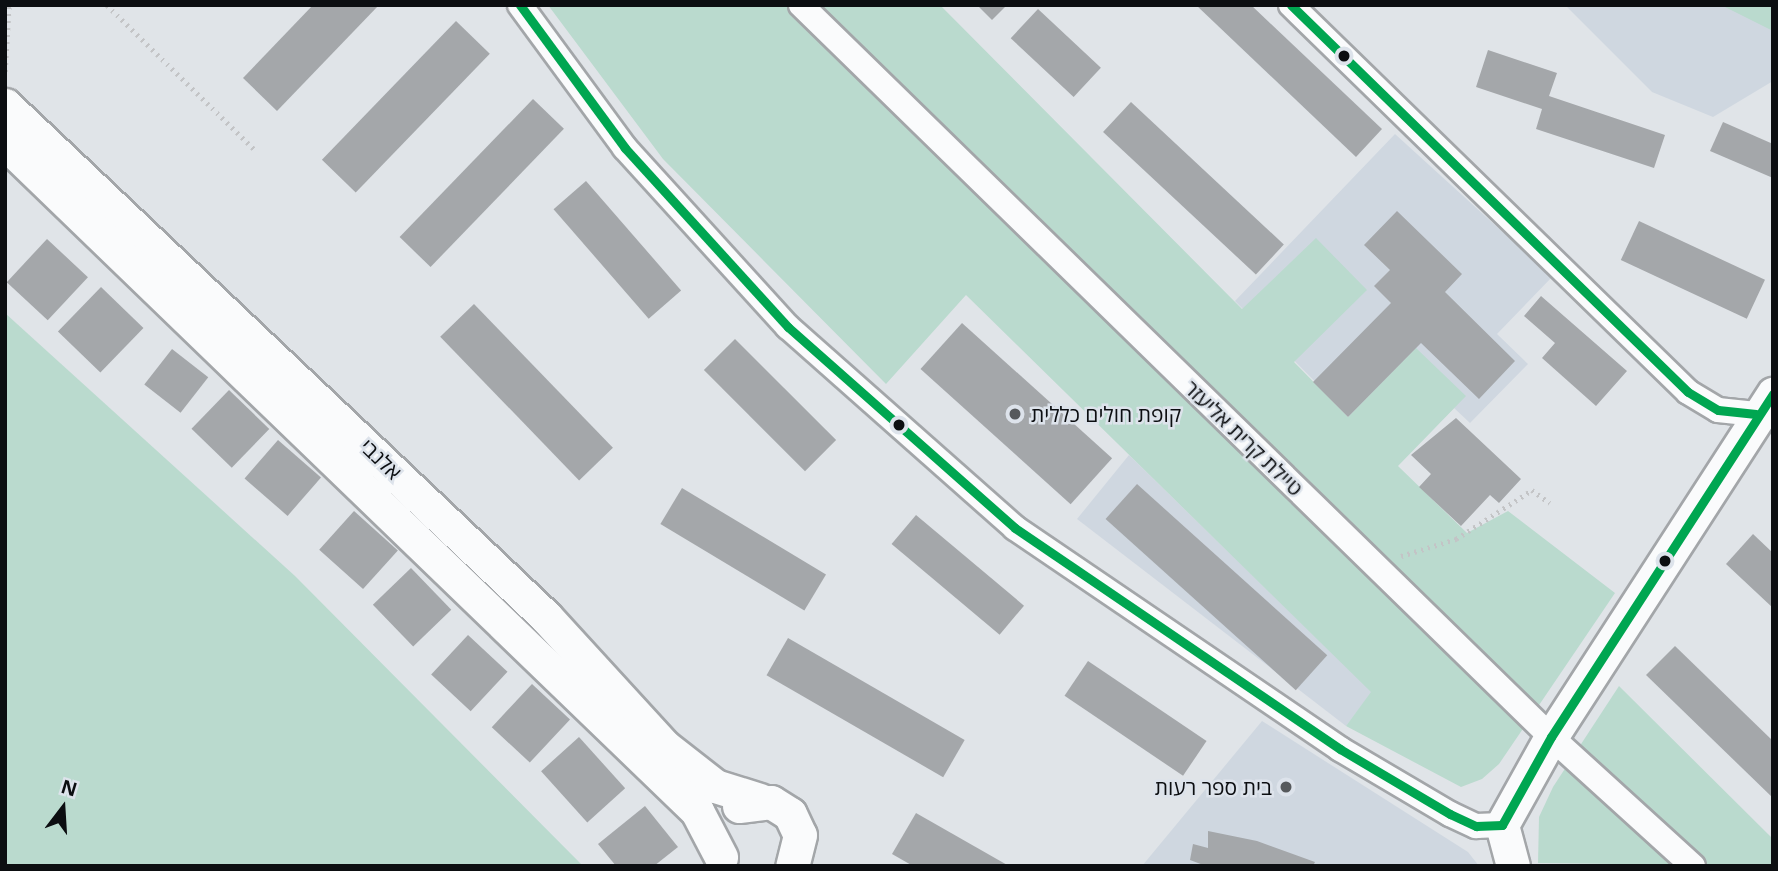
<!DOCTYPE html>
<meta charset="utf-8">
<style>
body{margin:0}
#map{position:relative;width:1778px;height:871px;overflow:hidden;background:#e0e4e8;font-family:"Open Sans","Noto Sans Hebrew",sans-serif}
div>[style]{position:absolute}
.built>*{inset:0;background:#cfd7e0}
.green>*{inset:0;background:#badace}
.building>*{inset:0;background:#a4a7aa;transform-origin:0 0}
.path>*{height:4.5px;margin-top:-2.25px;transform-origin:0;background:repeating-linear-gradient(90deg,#c3c4c6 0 2px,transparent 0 7px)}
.roads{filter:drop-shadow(2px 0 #a3a6a9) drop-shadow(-2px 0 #a3a6a9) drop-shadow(0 2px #a3a6a9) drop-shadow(0 -2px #a3a6a9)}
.street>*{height:24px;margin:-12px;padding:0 12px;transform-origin:12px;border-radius:12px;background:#fafbfc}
.secondary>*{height:33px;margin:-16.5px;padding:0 16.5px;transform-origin:16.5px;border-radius:16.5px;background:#fafbfc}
.bus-1>*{height:9px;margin:-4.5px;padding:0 4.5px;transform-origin:4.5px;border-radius:4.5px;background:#00a651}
.dots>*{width:19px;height:19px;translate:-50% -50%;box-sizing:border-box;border:4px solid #dde3eb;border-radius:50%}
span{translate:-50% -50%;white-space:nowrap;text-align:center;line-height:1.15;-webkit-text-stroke:5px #dde3eb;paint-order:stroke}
.poi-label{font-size:21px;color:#0c0e11}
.left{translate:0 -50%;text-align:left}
.right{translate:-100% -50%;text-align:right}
.street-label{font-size:21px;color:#0c0e11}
.frame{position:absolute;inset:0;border:7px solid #0c0e11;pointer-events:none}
.north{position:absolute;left:28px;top:773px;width:70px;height:70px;-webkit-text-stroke:5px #dde3eb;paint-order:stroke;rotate:17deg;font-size:19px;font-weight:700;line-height:28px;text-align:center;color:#0c0e11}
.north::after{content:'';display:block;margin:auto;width:24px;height:32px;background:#0c0e11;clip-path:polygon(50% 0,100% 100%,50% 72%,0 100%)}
</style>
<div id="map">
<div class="built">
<i style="clip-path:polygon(1565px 5px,1773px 5px,1773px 81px,1713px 117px,1652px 92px)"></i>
<i style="clip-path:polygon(1395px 134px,1552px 277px,1497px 334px,1528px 364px,1470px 423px,1454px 408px,1398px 465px,1235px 301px)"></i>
<i style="clip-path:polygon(1129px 455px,1372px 692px,1346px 726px,1077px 519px)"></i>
<i style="clip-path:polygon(1262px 721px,1468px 852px,1479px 866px,1142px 866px)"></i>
</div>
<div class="green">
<i style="clip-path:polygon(548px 5px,940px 5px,1242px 309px,1316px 238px,1367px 290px,1294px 362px,1348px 417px,1416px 348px,1466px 396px,1398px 466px,1467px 533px,1508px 511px,1615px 593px,1499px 764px,1482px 779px,1461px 787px,1346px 726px,1371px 692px,966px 295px,886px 384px,663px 159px)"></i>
<i style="clip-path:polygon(1721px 5px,1773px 5px,1773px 31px)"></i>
<i style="clip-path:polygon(5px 313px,295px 576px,583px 866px,5px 866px)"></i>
<i style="clip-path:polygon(1619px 686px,1773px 839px,1773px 866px,1538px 863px,1539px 817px,1553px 787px)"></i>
</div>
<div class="building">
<i style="clip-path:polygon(313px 5px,379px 5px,277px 111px,243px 78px)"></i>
<i style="clip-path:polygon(977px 5px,1007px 5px,992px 20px)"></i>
<i style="clip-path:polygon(1196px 5px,1251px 5px,1382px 129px,1356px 157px)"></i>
<i style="left:1038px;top:9px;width:86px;height:40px;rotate:43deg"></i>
<i style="left:456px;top:21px;width:47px;height:193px;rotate:44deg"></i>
<i style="clip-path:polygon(1488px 50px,1557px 73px,1549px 96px,1665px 135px,1654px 168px,1536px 129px,1542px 109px,1476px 87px)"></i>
<i style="left:533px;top:99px;width:43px;height:192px;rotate:44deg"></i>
<i style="left:1131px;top:102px;width:209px;height:41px;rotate:43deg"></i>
<i style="clip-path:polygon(1723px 122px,1773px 144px,1773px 178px,1710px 151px)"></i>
<i style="left:586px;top:181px;width:145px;height:43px;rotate:49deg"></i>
<i style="clip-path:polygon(1397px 211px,1462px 274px,1445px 292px,1515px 361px,1479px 399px,1421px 343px,1348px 417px,1313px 382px,1391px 303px,1374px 286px,1390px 270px,1364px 245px)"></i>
<i style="left:1639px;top:221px;width:139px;height:43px;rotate:25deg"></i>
<i style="left:47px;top:239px;width:56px;height:59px;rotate:43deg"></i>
<i style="left:101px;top:287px;width:59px;height:62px;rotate:44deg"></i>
<i style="clip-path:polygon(1541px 296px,1627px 371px,1596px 406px,1542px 358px,1555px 343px,1524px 316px)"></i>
<i style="left:474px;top:304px;width:200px;height:47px;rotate:46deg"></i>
<i style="left:962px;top:323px;width:202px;height:62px;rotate:42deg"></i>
<i style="left:735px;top:339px;width:143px;height:44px;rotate:45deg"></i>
<i style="left:172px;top:349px;width:46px;height:45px;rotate:38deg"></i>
<i style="left:229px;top:390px;width:56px;height:54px;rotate:44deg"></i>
<i style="clip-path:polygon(1456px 418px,1521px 479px,1499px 503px,1490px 495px,1461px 526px,1419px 487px,1431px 474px,1411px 455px)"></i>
<i style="left:278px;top:440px;width:57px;height:51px;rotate:41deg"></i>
<i style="left:1137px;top:484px;width:256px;height:47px;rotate:42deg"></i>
<i style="left:682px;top:488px;width:168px;height:42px;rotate:31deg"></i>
<i style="left:354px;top:511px;width:59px;height:52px;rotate:42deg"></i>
<i style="left:916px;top:515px;width:141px;height:38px;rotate:40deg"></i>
<i style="clip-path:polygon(1753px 534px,1773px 553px,1773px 608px,1726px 564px)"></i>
<i style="left:411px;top:568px;width:58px;height:53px;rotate:46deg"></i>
<i style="left:468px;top:635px;width:54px;height:54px;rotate:43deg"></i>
<i style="left:788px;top:638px;width:204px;height:43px;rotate:30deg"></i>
<i style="clip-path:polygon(1675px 646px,1773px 741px,1773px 798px,1646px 675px)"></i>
<i style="left:1088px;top:661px;width:143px;height:42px;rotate:34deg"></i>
<i style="left:532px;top:684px;width:52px;height:59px;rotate:43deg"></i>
<i style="left:579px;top:737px;width:69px;height:51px;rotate:48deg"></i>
<i style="clip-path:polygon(645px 806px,678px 847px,654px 866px,616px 866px,598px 844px)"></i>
<i style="clip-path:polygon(916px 813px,1009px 866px,913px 866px,892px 854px)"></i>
<i style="clip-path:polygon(1208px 831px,1257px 841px,1315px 862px,1313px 866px,1206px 866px,1190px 860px,1193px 844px,1208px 848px)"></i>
</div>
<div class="path">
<i style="left:107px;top:5px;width:207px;rotate:44.4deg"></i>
<i style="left:5px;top:72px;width:67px;rotate:-86.6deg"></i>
<i style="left:1401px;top:556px;width:58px;rotate:-17.2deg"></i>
<i style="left:1456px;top:539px;width:90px;rotate:-32.8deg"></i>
<i style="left:1532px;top:490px;width:22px;rotate:36deg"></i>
</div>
<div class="roads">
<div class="street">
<i style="left:520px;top:5px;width:177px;rotate:53.7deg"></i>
<i style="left:625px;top:148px;width:242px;rotate:47.7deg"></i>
<i style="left:788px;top:327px;width:303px;rotate:41.5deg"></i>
<i style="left:1015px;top:528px;width:393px;rotate:34.2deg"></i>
<i style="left:1340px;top:749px;width:128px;rotate:30.6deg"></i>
<i style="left:1450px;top:814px;width:29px;rotate:25deg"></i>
<i style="left:1476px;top:826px;width:26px;rotate:-2deg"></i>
<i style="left:801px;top:5px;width:1048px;rotate:44.3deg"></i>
<i style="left:1551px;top:737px;width:192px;rotate:42.3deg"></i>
<i style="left:1291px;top:5px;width:554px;rotate:44.27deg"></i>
<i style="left:1688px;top:392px;width:35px;rotate:31deg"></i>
<i style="left:1718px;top:410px;width:38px;rotate:6deg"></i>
</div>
<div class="secondary">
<i style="left:5px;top:105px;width:745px;rotate:43.42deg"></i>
<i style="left:546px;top:617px;width:175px;rotate:47.5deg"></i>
<i style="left:664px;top:746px;width:65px;rotate:38.1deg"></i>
<i style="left:715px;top:786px;width:47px;rotate:17.3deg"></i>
<i style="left:5px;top:143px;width:962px;rotate:43.99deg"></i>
<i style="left:697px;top:811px;width:52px;rotate:62.4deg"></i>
<i style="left:739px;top:806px;width:32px;rotate:-7deg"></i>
<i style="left:771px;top:802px;width:22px;rotate:32deg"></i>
<i style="left:790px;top:814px;width:23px;rotate:65deg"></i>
<i style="left:800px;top:835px;width:32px;rotate:104deg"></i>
<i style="left:1513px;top:866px;width:42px;rotate:-105deg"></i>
<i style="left:1502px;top:825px;width:101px;rotate:-60.9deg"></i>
<i style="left:1551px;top:737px;width:409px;rotate:-57.1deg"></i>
</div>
</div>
<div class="bus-1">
<i style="left:520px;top:5px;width:177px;rotate:53.7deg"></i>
<i style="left:625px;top:148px;width:242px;rotate:47.7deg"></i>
<i style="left:788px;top:327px;width:303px;rotate:41.5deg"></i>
<i style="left:1015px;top:528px;width:393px;rotate:34.2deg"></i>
<i style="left:1340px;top:749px;width:128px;rotate:30.6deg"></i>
<i style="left:1450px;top:814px;width:29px;rotate:25deg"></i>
<i style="left:1476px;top:826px;width:26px;rotate:-2deg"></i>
<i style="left:1291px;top:5px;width:554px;rotate:44.27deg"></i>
<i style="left:1688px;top:392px;width:35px;rotate:31deg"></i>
<i style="left:1718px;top:410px;width:38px;rotate:6deg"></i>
<i style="left:1502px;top:825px;width:101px;rotate:-60.9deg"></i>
<i style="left:1551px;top:737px;width:409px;rotate:-57.1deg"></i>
</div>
<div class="dots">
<i style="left:1344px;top:56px;background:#0c0e11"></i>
<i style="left:1015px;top:414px;background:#56595c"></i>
<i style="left:899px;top:425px;background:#0c0e11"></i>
<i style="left:1665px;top:561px;background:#0c0e11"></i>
<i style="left:1286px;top:787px;background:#56595c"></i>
</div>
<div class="poi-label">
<span class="left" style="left:1031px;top:414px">קופת חולים כללית</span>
<span class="right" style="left:1272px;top:787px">בית ספר רעות</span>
</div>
<div class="street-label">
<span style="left:1244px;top:438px;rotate:44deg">טיילת קרית אליעזר</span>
<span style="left:381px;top:459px;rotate:44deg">אלנבי</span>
</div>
<div class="frame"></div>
<div class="north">N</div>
</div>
